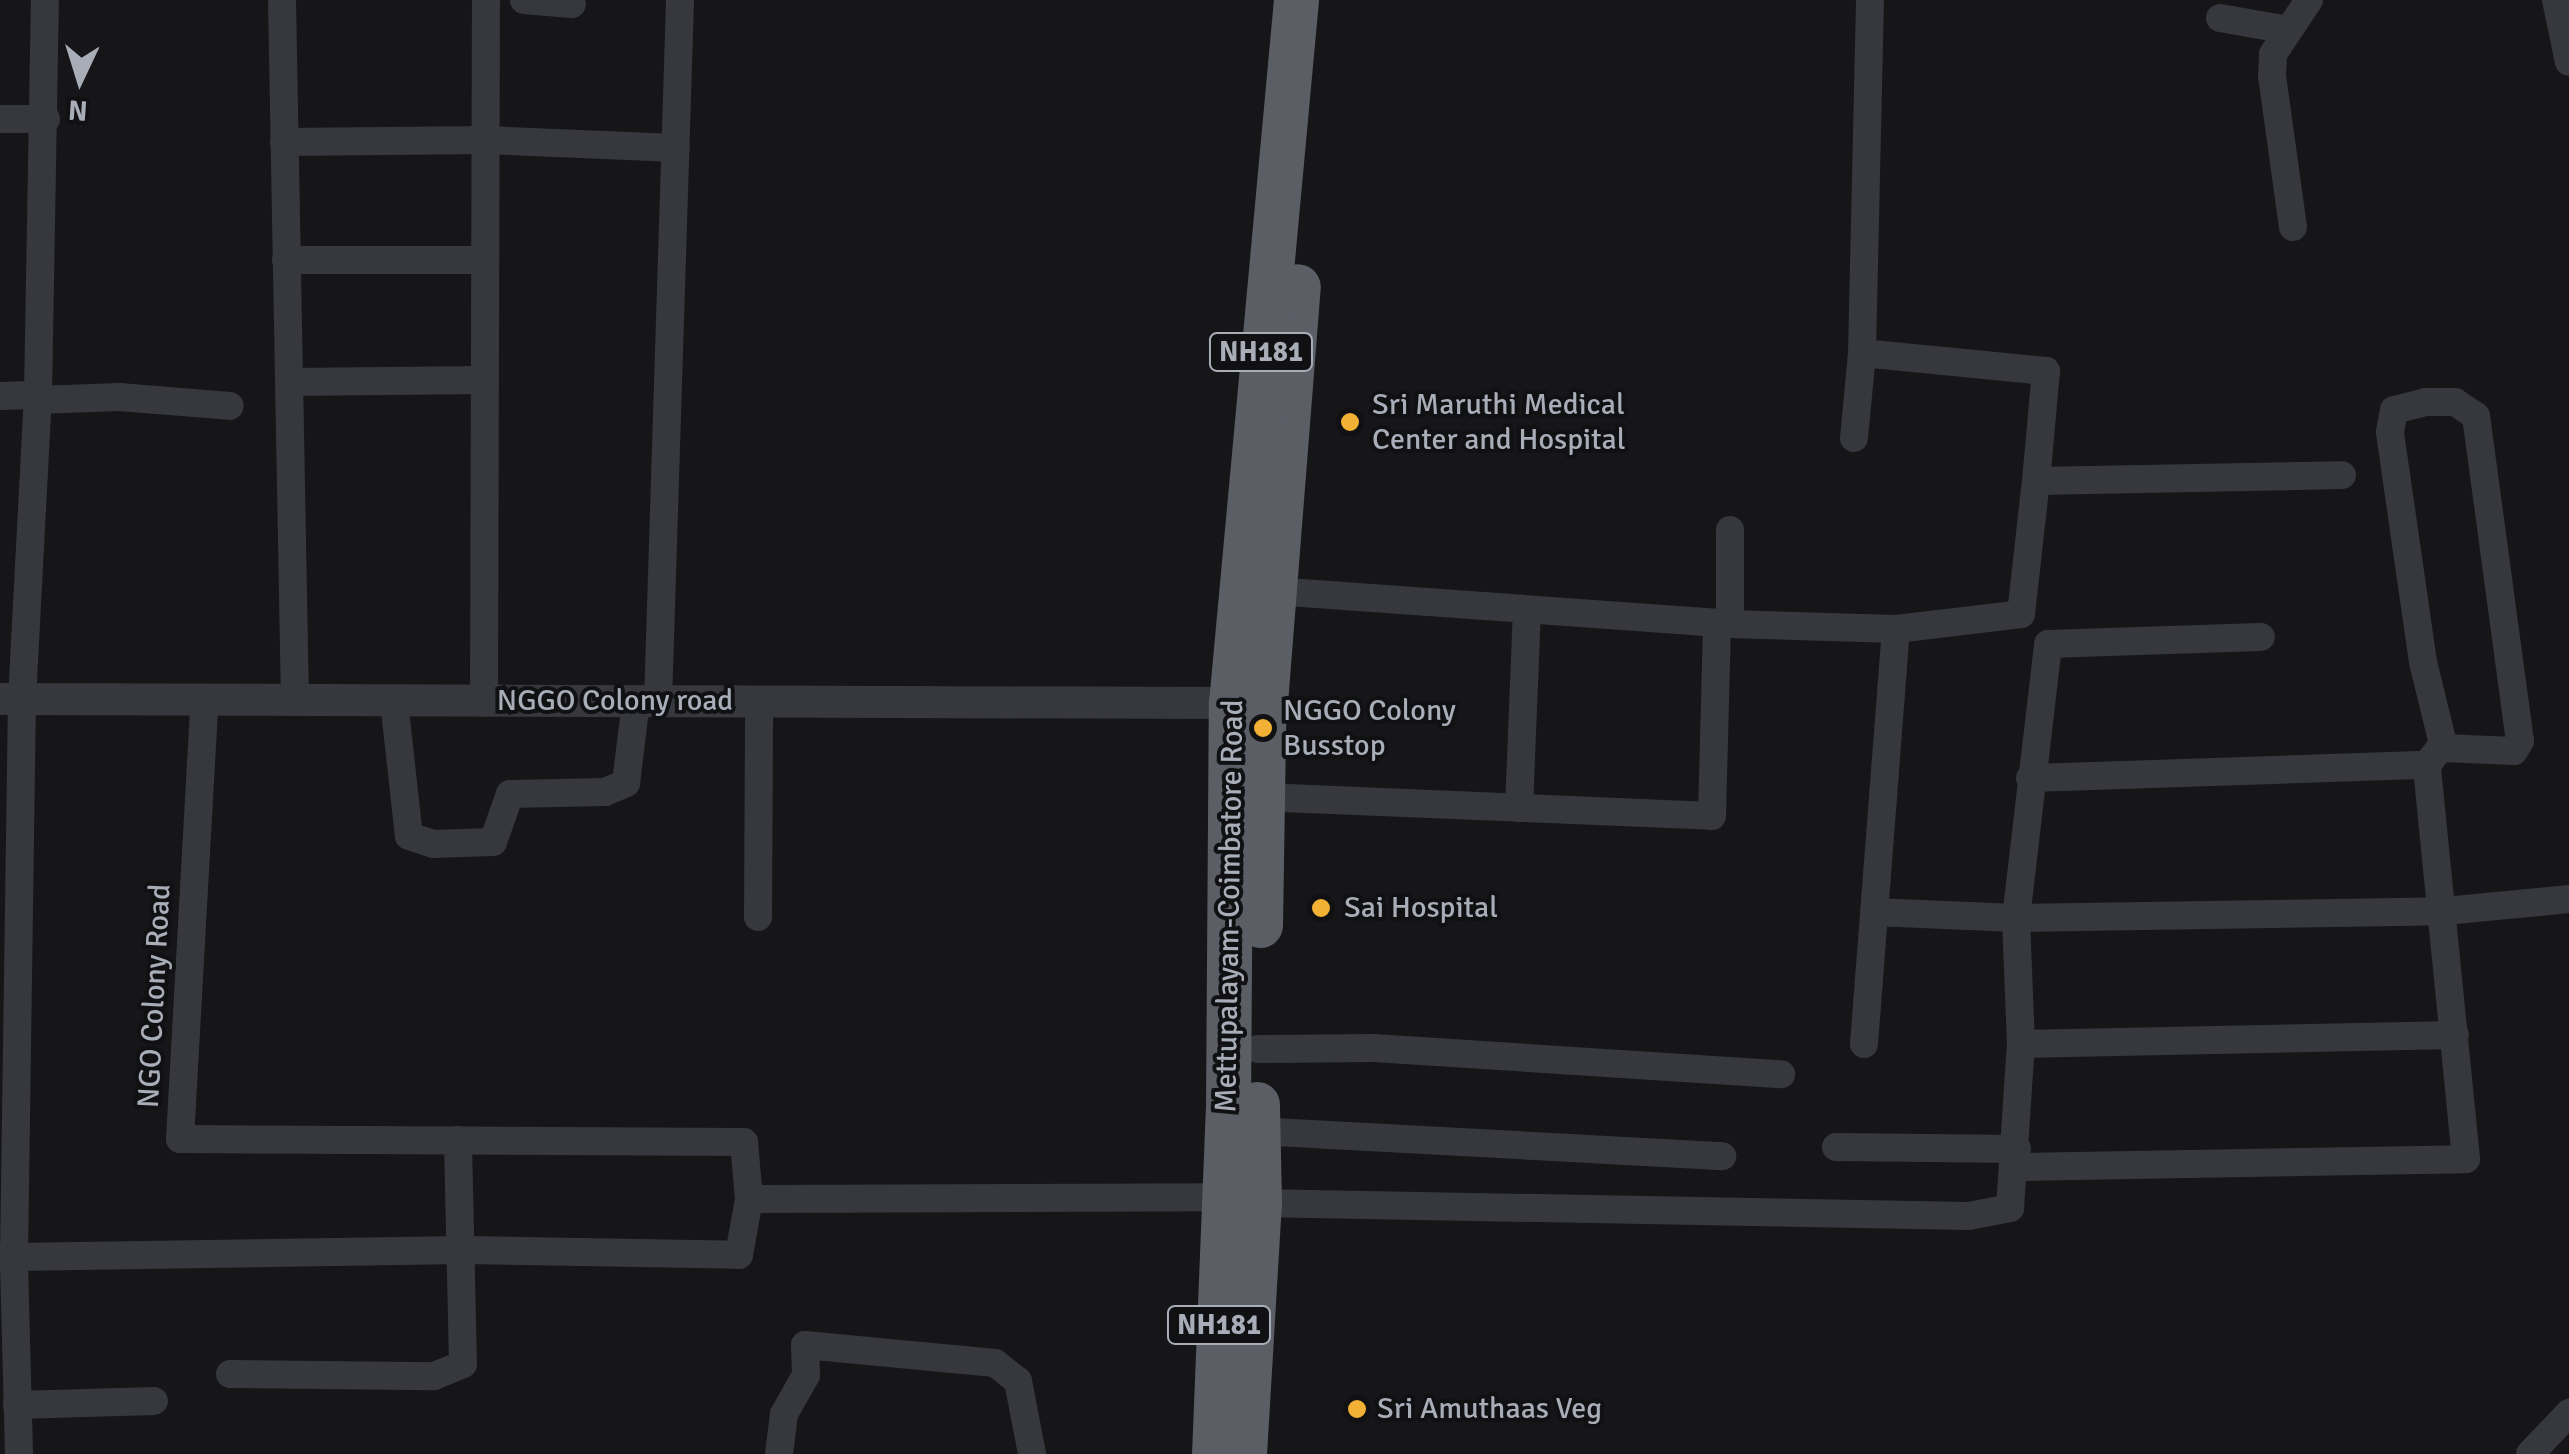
<!DOCTYPE html>
<style>
body{margin:0}
#map{position:relative;width:2569px;height:1454px;overflow:hidden;background:#161618;font-family:Signika,sans-serif}
div>[style]{position:absolute}
.minor>*{height:28px;margin:-14px;padding:0 14px;transform-origin:14px;border-radius:14px;background:#37383d}
.tertiary>*{height:32px;margin:-16px;padding:0 16px;transform-origin:16px;border-radius:16px;background:#37383d}
.trunk>*{height:45px;margin:-22.5px;padding:0 22.5px;transform-origin:22.5px;border-radius:22.5px;background:#5b5e65}
.dots>*{width:28px;height:28px;translate:-50% -50%;box-sizing:border-box;border:5px solid #111113;border-radius:50%}
span{translate:-50% -50%;white-space:nowrap;text-align:center;line-height:1.15;-webkit-text-stroke:8px #111113;paint-order:stroke}
.shield-label span{padding:2px 8px;background:#111113;border:2px solid;border-radius:8px;-webkit-text-stroke-width:0}
.shield-label{font-size:28px;color:#a8adb8;font-weight:700}
.poi-label{font-size:30px;color:#a8adb8}
.left{translate:0 -50%;text-align:left}
.street-label{font-size:30px;color:#a8adb8}
.north{position:absolute;left:30px;top:30px;width:100px;height:100px;-webkit-text-stroke:8px #111113;paint-order:stroke;rotate:184deg;font-size:28px;font-weight:700;line-height:40px;text-align:center;color:#a8adb8}
.north::after{content:'';display:block;margin:auto;width:35px;height:45px;background:#a8adb8;clip-path:polygon(50% 0,100% 100%,50% 72%,0 100%)}
</style>
<div id="map">
<div class="minor">
<i style="left:282px;top:0;width:700px;rotate:88.94deg"></i>
<i style="left:524px;top:0;width:48px;rotate:4.8deg"></i>
<i style="left:2556px;top:0;width:63px;rotate:78.2deg"></i>
<i style="left:2220px;top:18px;width:69px;rotate:10deg"></i>
<i style="left:0;top:119px;width:46px"></i>
<i style="left:284px;top:142px;width:202px;rotate:-0.6deg"></i>
<i style="left:486px;top:140px;width:190px;rotate:2.4deg"></i>
<i style="left:2293px;top:227px;width:152px;rotate:-97.9deg"></i>
<i style="left:2272px;top:76px;width:22px;rotate:-87deg"></i>
<i style="left:2273px;top:54px;width:65px;rotate:-56.3deg"></i>
<i style="left:286px;top:260px;width:199px"></i>
<i style="left:1862px;top:353px;width:185px;rotate:5.6deg"></i>
<i style="left:2046px;top:371px;width:110px;rotate:95.2deg"></i>
<i style="left:289px;top:382px;width:196px;rotate:-0.6deg"></i>
<i style="left:0;top:396px;width:38px;rotate:-2deg"></i>
<i style="left:38px;top:400px;width:81px;rotate:-2.1deg"></i>
<i style="left:119px;top:397px;width:111px;rotate:4.6deg"></i>
<i style="left:1854px;top:438px;width:85px;rotate:-84.6deg"></i>
<i style="left:1862px;top:353px;width:353px;rotate:-88.7deg"></i>
<i style="left:1730px;top:530px;width:94px;rotate:90deg"></i>
<i style="left:1274px;top:591px;width:457px;rotate:4.1deg"></i>
<i style="left:1730px;top:624px;width:166px;rotate:1.7deg"></i>
<i style="left:1896px;top:629px;width:126px;rotate:-6.8deg"></i>
<i style="left:2021px;top:614px;width:134px;rotate:-83.6deg"></i>
<i style="left:2036px;top:481px;width:306px;rotate:-1.1deg"></i>
<i style="left:394px;top:701px;width:136px;rotate:83.7deg"></i>
<i style="left:409px;top:836px;width:25px;rotate:18deg"></i>
<i style="left:433px;top:844px;width:60px;rotate:-1.9deg"></i>
<i style="left:493px;top:842px;width:51px;rotate:-70.5deg"></i>
<i style="left:510px;top:794px;width:95px;rotate:-1.2deg"></i>
<i style="left:605px;top:792px;width:23px;rotate:-23deg"></i>
<i style="left:626px;top:783px;width:82px;rotate:-83deg"></i>
<i style="left:484px;top:701px;width:701px;rotate:-89.84deg"></i>
<i style="left:658px;top:702px;width:702px;rotate:-88.2deg"></i>
<i style="left:2427px;top:765px;width:26px;rotate:-53deg"></i>
<i style="left:2443px;top:744px;width:84px;rotate:-103.7deg"></i>
<i style="left:2423px;top:662px;width:232px;rotate:-98.2deg"></i>
<i style="left:2390px;top:432px;width:22px;rotate:-80deg"></i>
<i style="left:2394px;top:410px;width:32px;rotate:-14deg"></i>
<i style="left:2425px;top:402px;width:30px"></i>
<i style="left:2455px;top:402px;width:25px;rotate:34deg"></i>
<i style="left:2476px;top:416px;width:328px;rotate:82.3deg"></i>
<i style="left:2520px;top:741px;width:12px;rotate:121deg"></i>
<i style="left:2514px;top:751px;width:71px;rotate:-177.6deg"></i>
<i style="left:2030px;top:778px;width:397px;rotate:-1.9deg"></i>
<i style="left:1261px;top:797px;width:451px;rotate:2.4deg"></i>
<i style="left:1712px;top:816px;width:193px;rotate:-88.5deg"></i>
<i style="left:1519px;top:808px;width:198px;rotate:-87.7deg"></i>
<i style="left:1874px;top:912px;width:142px;rotate:2.4deg"></i>
<i style="left:2016px;top:918px;width:429px;rotate:-0.9deg"></i>
<i style="left:2445px;top:911px;width:125px;rotate:-5.5deg"></i>
<i style="left:758px;top:917px;width:215px;rotate:-89.7deg"></i>
<i style="left:1864px;top:1044px;width:416px;rotate:-85.6deg"></i>
<i style="left:2021px;top:1044px;width:434px;rotate:-1.2deg"></i>
<i style="left:1258px;top:1049px;width:116px;rotate:-0.5deg"></i>
<i style="left:1374px;top:1048px;width:408px;rotate:3.7deg"></i>
<i style="left:1257px;top:1131px;width:466px;rotate:3.1deg"></i>
<i style="left:1836px;top:1147px;width:181px;rotate:0.6deg"></i>
<i style="left:2017px;top:1167px;width:449px;rotate:-1deg"></i>
<i style="left:2466px;top:1159px;width:396px;rotate:-95.7deg"></i>
<i style="left:749px;top:1199px;width:476px;rotate:-0.2deg"></i>
<i style="left:1259px;top:1203px;width:710px;rotate:1.05deg"></i>
<i style="left:1969px;top:1216px;width:42px;rotate:-11deg"></i>
<i style="left:2010px;top:1208px;width:164px;rotate:-86.2deg"></i>
<i style="left:2021px;top:1044px;width:126px;rotate:-92.3deg"></i>
<i style="left:2016px;top:918px;width:276px;rotate:-83.3deg"></i>
<i style="left:2048px;top:644px;width:213px;rotate:-1.9deg"></i>
<i style="left:0;top:1257px;width:14px"></i>
<i style="left:14px;top:1257px;width:557px;rotate:-89.18deg"></i>
<i style="left:22px;top:700px;width:305px;rotate:-87deg"></i>
<i style="left:38px;top:395px;width:395px;rotate:-89deg"></i>
<i style="left:230px;top:1374px;width:204px;rotate:0.6deg"></i>
<i style="left:434px;top:1376px;width:31px;rotate:-22deg"></i>
<i style="left:463px;top:1364px;width:224px;rotate:-91.3deg"></i>
<i style="left:17px;top:1405px;width:137px;rotate:-1.7deg"></i>
<i style="left:19px;top:1454px;width:197px;rotate:-91.5deg"></i>
<i style="left:14px;top:1257px;width:449px;rotate:-0.9deg"></i>
<i style="left:463px;top:1250px;width:276px;rotate:1deg"></i>
<i style="left:739px;top:1255px;width:57px;rotate:-79.9deg"></i>
<i style="left:749px;top:1199px;width:57px;rotate:-95deg"></i>
<i style="left:744px;top:1142px;width:564px;rotate:-179.7deg"></i>
<i style="left:180px;top:1139px;width:442px;rotate:-86.8deg"></i>
<i style="left:779px;top:1454px;width:40px;rotate:-82.9deg"></i>
<i style="left:784px;top:1414px;width:45px;rotate:-60.6deg"></i>
<i style="left:806px;top:1375px;width:30px;rotate:-92deg"></i>
<i style="left:805px;top:1345px;width:191px;rotate:5.4deg"></i>
<i style="left:995px;top:1363px;width:29px;rotate:38deg"></i>
<i style="left:1018px;top:1381px;width:74px;rotate:79.1deg"></i>
<i style="left:2530px;top:1454px;width:57px;rotate:-46.4deg"></i>
</div>
<div class="tertiary">
<i style="left:0;top:699px;width:1231px;rotate:0.19deg"></i>
</div>
<div class="trunk">
<i style="left:1260px;top:925px;width:197px;rotate:-89.1deg"></i>
<i style="left:1263px;top:728px;width:443px;rotate:-85.5deg"></i>
<i style="left:1214px;top:1454px;width:347px;rotate:-87.7deg"></i>
<i style="left:1228px;top:1107px;width:404px;rotate:-89.6deg"></i>
<i style="left:1231px;top:703px;width:706px;rotate:-84.72deg"></i>
<i style="left:1244px;top:1454px;width:251px;rotate:-86.6deg"></i>
<i style="left:1259px;top:1203px;width:99px;rotate:-91.2deg"></i>
</div>
<div class="dots">
<i style="left:1350px;top:422px;background:#f2b134"></i>
<i style="left:1263px;top:728px;background:#f2b134"></i>
<i style="left:1321px;top:908px;background:#f2b134"></i>
<i style="left:1357px;top:1409px;background:#f2b134"></i>
</div>
<div class="shield-label">
<span style="left:1261px;top:352px">NH181</span>
<span style="left:1219px;top:1325px">NH181</span>
</div>
<div class="poi-label">
<span class="left" style="left:1372px;top:422px">Sri Maruthi Medical<br>Center and Hospital</span>
<span class="left" style="left:1283px;top:728px">NGGO Colony<br>Busstop</span>
<span class="left" style="left:1344px;top:908px">Sai Hospital</span>
<span class="left" style="left:1377px;top:1409px">Sri Amuthaas Veg</span>
</div>
<div class="street-label">
<span style="left:615px;top:701px">NGGO Colony road</span>
<span style="left:1230px;top:906px;rotate:-89deg">Mettupalayam-Coimbatore Road</span>
<span style="left:155px;top:996px;rotate:-87deg">NGO Colony Road</span>
</div>
<div class="north">N</div>
</div>
